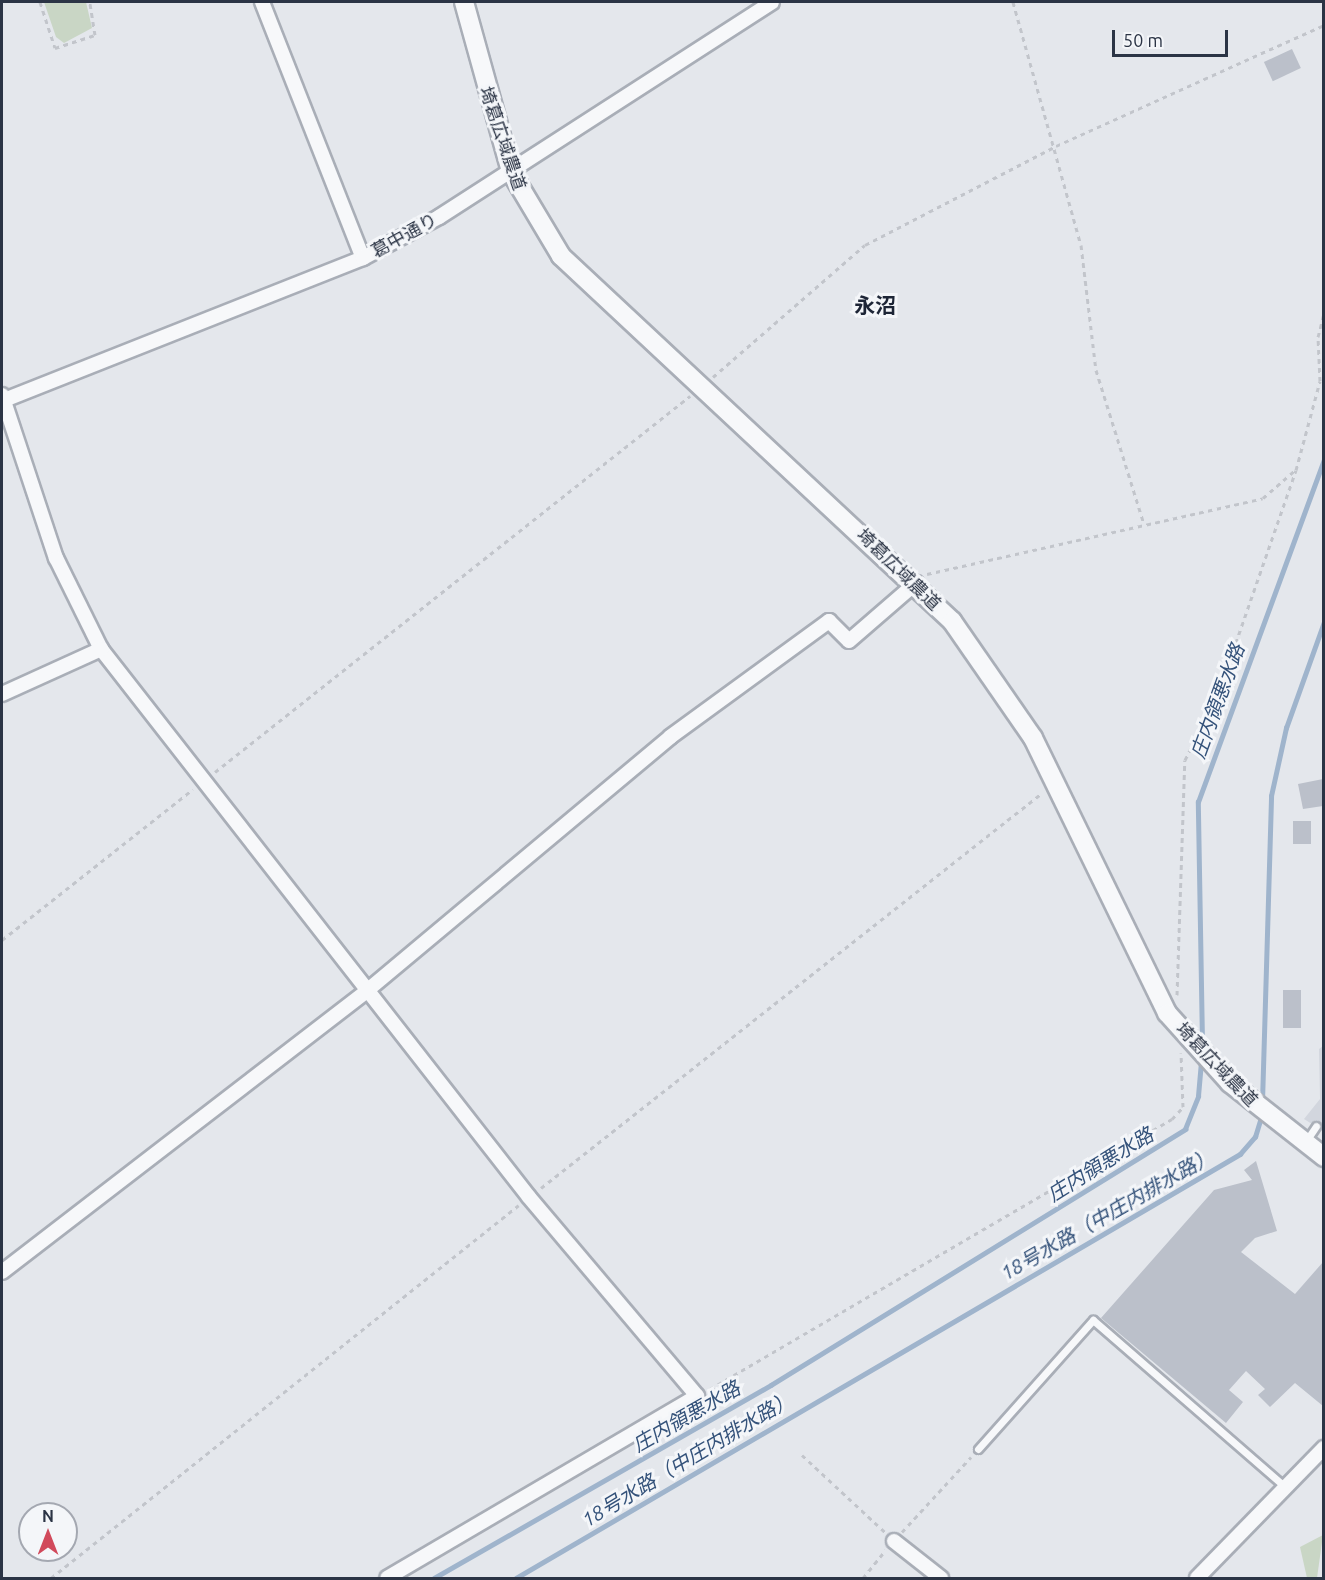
<!DOCTYPE html>
<meta charset="utf-8">
<style>
body{margin:0}
#map{position:relative;width:1325px;height:1580px;overflow:hidden;background:#e4e7ec;font-family:Ubuntu,"Noto Sans JP",sans-serif}
div>[style]{position:absolute}
.built>*{inset:0;background:#d2d6de}
.green>*{inset:0;background:#c9d6c5}
.stream>*{height:4.5px;margin:-2.25px;padding:0 2.25px;transform-origin:2.25px;border-radius:2.25px;background:#9fb4cc}
.building>*{inset:0;background:#bbc0ca;transform-origin:0 0}
.path>*{height:3px;margin-top:-1.5px;transform-origin:0;background:repeating-linear-gradient(90deg,#c2c5cb 0 4.5px,transparent 0 9px)}
.roads{filter:drop-shadow(2px 0 #a9aeb7) drop-shadow(-2px 0 #a9aeb7) drop-shadow(0 2px #a9aeb7) drop-shadow(0 -2px #a9aeb7)}
.service>*{height:7px;margin:-3.5px;padding:0 3.5px;transform-origin:3.5px;border-radius:3.5px;background:#f7f8fa}
.minor>*{height:14px;margin:-7px;padding:0 7px;transform-origin:7px;border-radius:7px;background:#f7f8fa}
.tertiary>*{height:18px;margin:-9px;padding:0 9px;transform-origin:9px;border-radius:9px;background:#f7f8fa}
span{translate:-50% -50%;white-space:nowrap;text-align:center;line-height:1.15;-webkit-text-stroke:6px #f4f6f9;paint-order:stroke}
.street-label{font-size:18px;color:#2b3445}
.water-label{font-size:20px;color:#34527a;font-style:italic}
.quarter-label{font-size:21px;color:#1d2536;font-weight:700}
.frame{position:absolute;inset:0;border:3px solid #2b3445;pointer-events:none}
.north{position:absolute;left:18px;top:1502px;width:60px;height:60px;box-sizing:border-box;background:#f4f6f9;border:2px solid #a4a8b1;border-radius:50%;rotate:0deg;font-size:16px;font-weight:700;line-height:24px;text-align:center;color:#2b3445}
.north::after{content:'';display:block;margin:auto;width:21px;height:27px;background:#d1495b;clip-path:polygon(50% 0,100% 100%,50% 72%,0 100%)}
.scale{position:absolute;left:1112px;top:30px;width:116px;height:27px;box-sizing:border-box;border:3px solid #2b3445;border-top:0;padding-left:8px;font-size:18px;line-height:21px;white-space:nowrap;color:#2b3445;-webkit-text-stroke:4px #f4f6f9;paint-order:stroke}
</style>
<div id="map">
<div class="built">
<i style="clip-path:polygon(1323px 1046px,1323px 1131px,1304px 1119px,1320px 1099px,1319px 1049px)"></i>
</div>
<div class="green">
<i style="clip-path:polygon(44px 2px,86px 2px,92px 28px,64px 43px,56px 37px)"></i>
<i style="clip-path:polygon(1323px 1535px,1317px 1578px,1307px 1578px,1300px 1547px)"></i>
</div>
<div class="stream">
<i style="left:1202px;top:1043px;width:241px;rotate:-91deg"></i>
<i style="left:1198px;top:802px;width:365px;rotate:-69.8deg"></i>
<i style="left:1262px;top:1102px;width:306px;rotate:-88.3deg"></i>
<i style="left:1271px;top:796px;width:70px;rotate:-77.6deg"></i>
<i style="left:1286px;top:728px;width:113px;rotate:-70.3deg"></i>
<i style="left:434px;top:1578px;width:388px;rotate:-29.8deg"></i>
<i style="left:771px;top:1385px;width:487px;rotate:-31.7deg"></i>
<i style="left:1185px;top:1129px;width:35px;rotate:-68deg"></i>
<i style="left:1198px;top:1096px;width:36px;rotate:-85deg"></i>
<i style="left:516px;top:1578px;width:839px;rotate:-30.35deg"></i>
<i style="left:1240px;top:1154px;width:23px;rotate:-49deg"></i>
<i style="left:1255px;top:1137px;width:24px;rotate:-73deg"></i>
</div>
<div class="building">
<i style="left:1292px;top:49px;width:21px;height:31px;rotate:65deg"></i>
<i style="clip-path:polygon(1323px 779px,1323px 806px,1303px 809px,1298px 784px)"></i>
<i style="left:1293px;top:821px;width:18px;height:23px"></i>
<i style="left:1283px;top:990px;width:18px;height:38px"></i>
<i style="clip-path:polygon(1256px 1161px,1277px 1231px,1255px 1238px,1241px 1252px,1295px 1294px,1323px 1262px,1323px 1406px,1295px 1383px,1270px 1407px,1258px 1395px,1265px 1389px,1246px 1371px,1229px 1390px,1243px 1402px,1226px 1423px,1101px 1318px,1214px 1190px,1252px 1180px,1244px 1170px)"></i>
</div>
<div class="path">
<i style="left:40px;top:2px;width:48px;rotate:71.9deg"></i>
<i style="left:55px;top:48px;width:42px;rotate:-18deg"></i>
<i style="left:95px;top:35px;width:33px;rotate:-99deg"></i>
<i style="left:1013px;top:2px;width:252px;rotate:74.4deg"></i>
<i style="left:1081px;top:245px;width:126px;rotate:83.2deg"></i>
<i style="left:1096px;top:370px;width:161px;rotate:72.7deg"></i>
<i style="left:713px;top:377px;width:201px;rotate:-41deg"></i>
<i style="left:865px;top:245px;width:215px;rotate:-27.4deg"></i>
<i style="left:1056px;top:146px;width:294px;rotate:-24.3deg"></i>
<i style="left:927px;top:574px;width:344px;rotate:-12.7deg"></i>
<i style="left:1263px;top:498px;width:41px;rotate:-41.1deg"></i>
<i style="left:215px;top:772px;width:606px;rotate:-38.36deg"></i>
<i style="left:2px;top:940px;width:243px;rotate:-38.3deg"></i>
<i style="left:1177px;top:995px;width:235px;rotate:-88.1deg"></i>
<i style="left:1185px;top:760px;width:74px;rotate:-63.4deg"></i>
<i style="left:1218px;top:694px;width:237px;rotate:-70.8deg"></i>
<i style="left:1296px;top:470px;width:92px;rotate:-74.9deg"></i>
<i style="left:1320px;top:381px;width:44px;rotate:-92.6deg"></i>
<i style="left:1318px;top:337px;width:25px;rotate:-76deg"></i>
<i style="left:541px;top:1188px;width:638px;rotate:-38.25deg"></i>
<i style="left:710px;top:1389px;width:535px;rotate:-30.3deg"></i>
<i style="left:1172px;top:1119px;width:16px;rotate:-47deg"></i>
<i style="left:1183px;top:1107px;width:54px;rotate:-92.1deg"></i>
<i style="left:802px;top:1455px;width:113px;rotate:42.9deg"></i>
<i style="left:902px;top:1532px;width:102px;rotate:-47.4deg"></i>
<i style="left:51px;top:1578px;width:598px;rotate:-38.56deg"></i>
<i style="left:863px;top:1578px;width:36px;rotate:-51deg"></i>
</div>
<div class="roads">
<div class="service">
<i style="left:1306px;top:1141px;width:18px;rotate:-56deg"></i>
<i style="left:978px;top:1449px;width:173px;rotate:-48.3deg"></i>
<i style="left:1093px;top:1320px;width:253px;rotate:41deg"></i>
</div>
<div class="minor">
<i style="left:262px;top:2px;width:275px;rotate:68.5deg"></i>
<i style="left:2px;top:395px;width:172px;rotate:71.7deg"></i>
<i style="left:56px;top:558px;width:102px;rotate:63.7deg"></i>
<i style="left:101px;top:649px;width:695px;rotate:52.01deg"></i>
<i style="left:529px;top:1197px;width:260px;rotate:49.8deg"></i>
<i style="left:697px;top:1396px;width:359px;rotate:149.6deg"></i>
<i style="left:2px;top:401px;width:388px;rotate:-21.6deg"></i>
<i style="left:363px;top:258px;width:86px;rotate:-28.3deg"></i>
<i style="left:439px;top:217px;width:396px;rotate:-32.8deg"></i>
<i style="left:2px;top:694px;width:109px;rotate:-24.4deg"></i>
<i style="left:2px;top:1272px;width:463px;rotate:-37.6deg"></i>
<i style="left:369px;top:989px;width:393px;rotate:-39.9deg"></i>
<i style="left:670px;top:737px;width:197px;rotate:-36.1deg"></i>
<i style="left:829px;top:621px;width:28px;rotate:45deg"></i>
<i style="left:849px;top:641px;width:89px;rotate:-40.9deg"></i>
<i style="left:894px;top:1541px;width:60px;rotate:38.2deg"></i>
<i style="left:1197px;top:1578px;width:182px;rotate:-45.7deg"></i>
</div>
<div class="tertiary">
<i style="left:464px;top:2px;width:176px;rotate:74.5deg"></i>
<i style="left:511px;top:172px;width:98px;rotate:59.2deg"></i>
<i style="left:561px;top:256px;width:535px;rotate:43.03deg"></i>
<i style="left:952px;top:621px;width:142px;rotate:55.3deg"></i>
<i style="left:1033px;top:738px;width:306px;rotate:64deg"></i>
<i style="left:1167px;top:1013px;width:94px;rotate:48deg"></i>
<i style="left:1230px;top:1083px;width:120px;rotate:38.2deg"></i>
</div>
</div>
<div class="street-label">
<span style="left:503px;top:138px;rotate:71deg">埼葛広域農道</span>
<span style="left:404px;top:235px;rotate:-29deg">葛中通り</span>
<span style="left:899px;top:569px;rotate:44deg">埼葛広域農道</span>
<span style="left:1217px;top:1064px;rotate:46deg">埼葛広域農道</span>
</div>
<div class="water-label">
<span style="left:1217px;top:701px;rotate:-70deg">庄内領悪水路</span>
<span style="left:1100px;top:1164px;rotate:-32deg">庄内領悪水路</span>
<span style="left:1107px;top:1214px;rotate:-30deg">18号水路（中庄内排水路）</span>
<span style="left:686px;top:1416px;rotate:-30deg">庄内領悪水路</span>
<span style="left:687px;top:1459px;rotate:-31deg">18号水路（中庄内排水路）</span>
</div>
<div class="quarter-label">
<span style="left:875px;top:305px">永沼</span>
</div>
<div class="frame"></div>
<div class="north">N</div>
<div class="scale">50 m</div>
</div>
